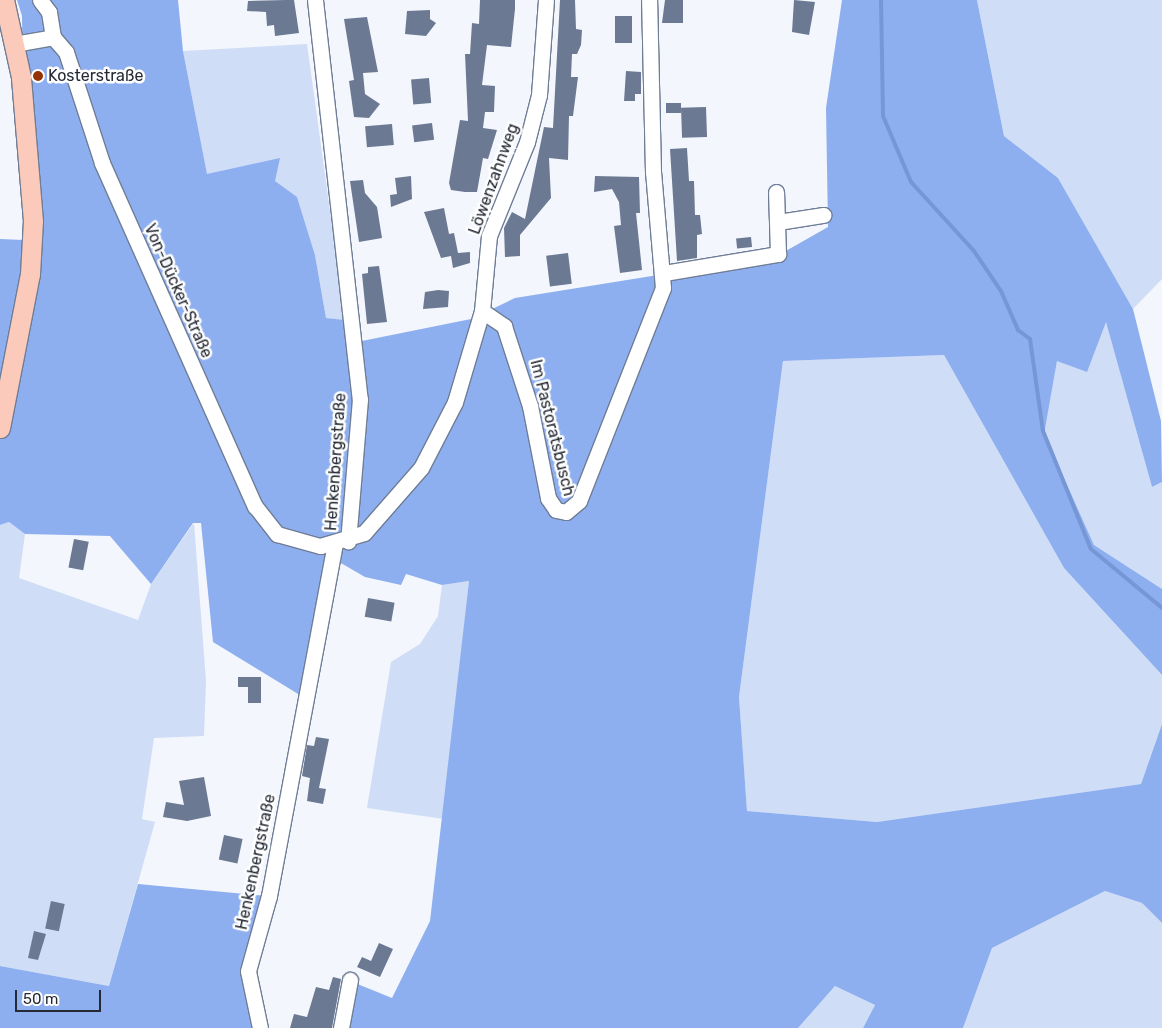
<!DOCTYPE html>
<meta charset="utf-8">
<style>
body{margin:0}
#map{position:relative;width:1162px;height:1028px;overflow:hidden;background:#f3f6fc;font-family:Rubik,sans-serif}
div>[style]{position:absolute}
.green>*{inset:0;background:#cfddf7}
.forest>*{inset:0;background:#8eafef}
.stream>*{height:4px;margin:-2px;padding:0 2px;transform-origin:2px;border-radius:2px;background:#7696d5}
.building>*{inset:0;background:#6c7992;transform-origin:0 0}
.roads{filter:drop-shadow(1px 0 #6f7d96) drop-shadow(-1px 0 #6f7d96) drop-shadow(0 1px #6f7d96) drop-shadow(0 -1px #6f7d96)}
.minor>*{height:15px;margin:-7.5px;padding:0 7.5px;transform-origin:7.5px;border-radius:7.5px;background:#fff}
.major>*{height:19px;margin:-9.5px;padding:0 9.5px;transform-origin:9.5px;border-radius:9.5px;background:#fbcaba}
.dots>*{width:14px;height:14px;translate:-50% -50%;box-sizing:border-box;border:2px solid #fff;border-radius:50%}
span{translate:-50% -50%;white-space:nowrap;text-align:center;line-height:1.15;-webkit-text-stroke:5px #fff;paint-order:stroke}
.poi-label{font-size:16px;color:#242934}
.left{translate:0 -50%;text-align:left}
.street-label{font-size:16px;color:#242934}
.scale{position:absolute;left:15px;top:990px;width:86px;height:22px;box-sizing:border-box;border:2px solid #242934;border-top:0;padding-left:6px;font-size:15px;line-height:18px;white-space:nowrap;color:#242934;-webkit-text-stroke:4px #fff;paint-order:stroke}
</style>
<div id="map">
<div class="green">
<i style="clip-path:polygon(977px 0,1162px 0,1162px 279px,1133px 309px,1058px 178px,1004px 136px)"></i>
<i style="clip-path:polygon(307px 44px,345px 320px,326px 318px,315px 255px,297px 197px,207px 175px,183px 51px)"></i>
<i style="clip-path:polygon(1106px 321px,1152px 487px,1162px 482px,1162px 589px,1094px 545px,1043px 434px,1057px 361px)"></i>
<i style="clip-path:polygon(944px 355px,1064px 568px,1162px 675px,1162px 724px,1141px 784px,877px 822px,747px 811px,739px 697px,783px 361px)"></i>
<i style="clip-path:polygon(9px 522px,25px 534px,19px 578px,138px 620px,151px 584px,194px 523px,206px 681px,204px 736px,154px 738px,142px 819px,155px 822px,109px 986px,0 966px,0 525px)"></i>
<i style="clip-path:polygon(469px 581px,444px 819px,367px 808px,391px 662px,420px 644px,438px 616px,442px 585px)"></i>
<i style="clip-path:polygon(1105px 891px,1142px 903px,1162px 923px,1162px 1028px,963px 1028px,992px 948px)"></i>
<i style="clip-path:polygon(835px 986px,875px 1005px,863px 1028px,798px 1028px)"></i>
</div>
<div class="forest">
<i style="clip-path:polygon(17px 0,178px 0,183px 51px,207px 174px,280px 158px,275px 181px,297px 197px,315px 255px,326px 318px,345px 320px,352px 343px,471px 319px,515px 298px,777px 256px,828px 227px,826px 108px,842px 0,977px 0,1004px 136px,1058px 178px,1133px 309px,1161px 421px,1162px 482px,1152px 487px,1106px 322px,1087px 372px,1057px 361px,1044px 434px,1094px 545px,1162px 589px,1162px 675px,1064px 568px,944px 355px,783px 361px,739px 697px,747px 811px,877px 822px,1141px 784px,1162px 724px,1162px 923px,1142px 903px,1105px 891px,992px 948px,963px 1028px,863px 1028px,875px 1005px,835px 986px,798px 1028px,343px 1028px,355px 983px,392px 998px,430px 921px,469px 581px,442px 585px,406px 574px,401px 585px,365px 577px,327px 555px,303px 697px,213px 642px,201px 523px,193px 523px,151px 584px,110px 536px,25px 534px,9px 522px,0 525px,0 239px,24px 240px,22px 16px)"></i>
<i style="clip-path:polygon(138px 884px,267px 896px,249px 958px,259px 1028px,0 1028px,0 966px,109px 986px)"></i>
</div>
<div class="stream">
<i style="left:881px;top:0;width:116px;rotate:89deg"></i>
<i style="left:883px;top:116px;width:72px;rotate:67deg"></i>
<i style="left:911px;top:182px;width:93px;rotate:47.6deg"></i>
<i style="left:974px;top:251px;width:48px;rotate:56deg"></i>
<i style="left:1001px;top:291px;width:43px;rotate:66.4deg"></i>
<i style="left:1018px;top:330px;width:15px;rotate:37deg"></i>
<i style="left:1030px;top:339px;width:93px;rotate:82deg"></i>
<i style="left:1043px;top:431px;width:127px;rotate:67.9deg"></i>
<i style="left:1091px;top:549px;width:92px;rotate:39.7deg"></i>
</div>
<div class="building">
<i style="clip-path:polygon(286px 0,294px 0,299px 33px,275px 36px,274px 25px,267px 26px,266px 12px,247px 11px,248px 1px)"></i>
<i style="clip-path:polygon(480px 0,515px 0,515px 9px,511px 47px,487px 45px,482px 85px,495px 86px,494px 112px,485px 112px,483px 128px,497px 130px,488px 159px,483px 158px,477px 192px,465px 192px,451px 190px,449px 183px,460px 120px,468px 121px,465px 54px,470px 54px,472px 23px,479px 24px)"></i>
<i style="clip-path:polygon(560px 0,575px 0,576px 29px,582px 30px,581px 45px,577px 54px,572px 54px,571px 77px,578px 77px,573px 116px,569px 116px,568px 160px,549px 158px,551px 198px,520px 235px,520px 256px,505px 257px,504px 228px,512px 212px,525px 219px,544px 127px,553px 128px)"></i>
<i style="clip-path:polygon(665px 0,683px 0,683px 23px,662px 23px)"></i>
<i style="clip-path:polygon(794px 0,815px 2px,809px 35px,792px 32px)"></i>
<i style="clip-path:polygon(430px 10px,430px 19px,436px 23px,426px 36px,405px 34px,407px 11px)"></i>
<i style="left:632px;top:16px;width:27px;height:17px;rotate:90deg"></i>
<i style="clip-path:polygon(367px 17px,378px 72px,363px 73px,365px 94px,380px 104px,369px 118px,354px 117px,349px 81px,354px 80px,344px 19px)"></i>
<i style="clip-path:polygon(626px 71px,641px 72px,641px 94px,635px 94px,635px 101px,624px 101px)"></i>
<i style="left:429px;top:78px;width:25px;height:18px;rotate:85deg"></i>
<i style="left:681px;top:103px;width:10px;height:15px;rotate:90deg"></i>
<i style="left:706px;top:107px;width:30px;height:25px;rotate:88deg"></i>
<i style="left:432px;top:123px;width:17px;height:20px;rotate:83deg"></i>
<i style="left:392px;top:124px;width:21px;height:27px;rotate:85deg"></i>
<i style="clip-path:polygon(687px 148px,689px 181px,694px 181px,695px 215px,700px 215px,702px 234px,697px 235px,697px 258px,677px 261px,670px 149px)"></i>
<i style="clip-path:polygon(411px 176px,412px 199px,391px 207px,390px 195px,397px 194px,395px 178px)"></i>
<i style="clip-path:polygon(595px 176px,639px 177px,640px 213px,636px 213px,642px 270px,620px 273px,614px 226px,621px 225px,619px 202px,612px 189px,594px 192px)"></i>
<i style="clip-path:polygon(363px 180px,365px 193px,377px 207px,382px 238px,359px 242px,350px 181px)"></i>
<i style="clip-path:polygon(444px 208px,449px 234px,454px 233px,458px 253px,470px 252px,470px 263px,453px 268px,451px 256px,441px 258px,424px 212px)"></i>
<i style="left:751px;top:237px;width:10px;height:15px;rotate:84deg"></i>
<i style="left:568px;top:253px;width:31px;height:22px;rotate:83deg"></i>
<i style="clip-path:polygon(379px 266px,387px 322px,367px 324px,362px 274px,368px 273px,368px 267px)"></i>
<i style="clip-path:polygon(438px 290px,449px 291px,448px 307px,423px 309px,425px 292px)"></i>
<i style="left:74px;top:539px;width:15px;height:29px;rotate:11deg"></i>
<i style="left:368px;top:598px;width:27px;height:19px;rotate:10deg"></i>
<i style="clip-path:polygon(238px 677px,261px 677px,261px 703px,248px 703px,248px 687px,238px 687px)"></i>
<i style="clip-path:polygon(316px 737px,329px 739px,319px 788px,326px 789px,323px 804px,307px 801px,310px 778px,302px 776px,307px 745px,314px 746px)"></i>
<i style="clip-path:polygon(204px 777px,211px 816px,187px 821px,163px 817px,166px 802px,184px 805px,179px 781px)"></i>
<i style="left:224px;top:835px;width:19px;height:25px;rotate:12deg"></i>
<i style="left:51px;top:901px;width:14px;height:28px;rotate:12deg"></i>
<i style="clip-path:polygon(34px 931px,46px 934px,38px 960px,28px 958px)"></i>
<i style="clip-path:polygon(379px 943px,393px 949px,380px 977px,357px 967px,362px 957px,371px 961px)"></i>
<i style="clip-path:polygon(333px 977px,341px 979px,332px 1028px,290px 1028px,294px 1014px,307px 1017px,316px 987px,329px 990px)"></i>
</div>
<div class="roads">
<div class="minor">
<i style="left:40px;top:0;width:15px;rotate:53deg"></i>
<i style="left:49px;top:12px;width:25px;rotate:81deg"></i>
<i style="left:315px;top:0;width:402px;rotate:83.6deg"></i>
<i style="left:360px;top:399px;width:143px;rotate:94.8deg"></i>
<i style="left:14px;top:44px;width:40px;rotate:-10deg"></i>
<i style="left:53px;top:37px;width:20px;rotate:49deg"></i>
<i style="left:66px;top:52px;width:117px;rotate:72deg"></i>
<i style="left:102px;top:163px;width:376px;rotate:66deg"></i>
<i style="left:255px;top:506px;width:36px;rotate:52deg"></i>
<i style="left:277px;top:534px;width:45px;rotate:15.6deg"></i>
<i style="left:320px;top:546px;width:46px;rotate:-16.5deg"></i>
<i style="left:364px;top:533px;width:86px;rotate:-48.8deg"></i>
<i style="left:421px;top:468px;width:74px;rotate:-62.7deg"></i>
<i style="left:455px;top:402px;width:95px;rotate:-73.5deg"></i>
<i style="left:482px;top:311px;width:75px;rotate:-84.7deg"></i>
<i style="left:489px;top:236px;width:101px;rotate:-68deg"></i>
<i style="left:527px;top:142px;width:49px;rotate:-75.7deg"></i>
<i style="left:539px;top:95px;width:95px;rotate:-85.8deg"></i>
<i style="left:778px;top:222px;width:46px;rotate:-8.8deg"></i>
<i style="left:664px;top:273px;width:116px;rotate:-9.5deg"></i>
<i style="left:778px;top:254px;width:62px;rotate:-91.8deg"></i>
<i style="left:482px;top:311px;width:27px;rotate:34deg"></i>
<i style="left:504px;top:326px;width:84px;rotate:72deg"></i>
<i style="left:530px;top:406px;width:94px;rotate:78.9deg"></i>
<i style="left:548px;top:498px;width:14px;rotate:56deg"></i>
<i style="left:556px;top:510px;width:10px;rotate:11deg"></i>
<i style="left:566px;top:512px;width:17px;rotate:-40deg"></i>
<i style="left:579px;top:501px;width:229px;rotate:-68.5deg"></i>
<i style="left:663px;top:288px;width:116px;rotate:-94.9deg"></i>
<i style="left:653px;top:172px;width:172px;rotate:-91.3deg"></i>
<i style="left:260px;top:1028px;width:58px;rotate:-101.9deg"></i>
<i style="left:248px;top:971px;width:78px;rotate:-74.4deg"></i>
<i style="left:269px;top:896px;width:358px;rotate:-79.4deg"></i>
<i style="left:341px;top:1028px;width:49px;rotate:-79.4deg"></i>
</div>
<div class="major">
<i style="left:0;top:428px;width:157px;rotate:-79deg"></i>
<i style="left:30px;top:274px;width:53px;rotate:-86.8deg"></i>
<i style="left:33px;top:221px;width:144px;rotate:-94.8deg"></i>
<i style="left:21px;top:77px;width:79px;rotate:-102.4deg"></i>
</div>
</div>
<div class="dots">
<i style="left:38px;top:76px;background:#963102"></i>
</div>
<div class="poi-label">
<span class="left" style="left:48px;top:76px">Kosterstraße</span>
</div>
<div class="street-label">
<span style="left:494px;top:179px;rotate:-70deg">Löwenzahnweg</span>
<span style="left:178px;top:291px;rotate:66deg">Von-Dücker-Straße</span>
<span style="left:552px;top:428px;rotate:76deg">Im Pastoratsbusch</span>
<span style="left:336px;top:462px;rotate:-86deg">Henkenbergstraße</span>
<span style="left:256px;top:862px;rotate:-78deg">Henkenbergstraße</span>
</div>
<div class="scale">50 m</div>
</div>
